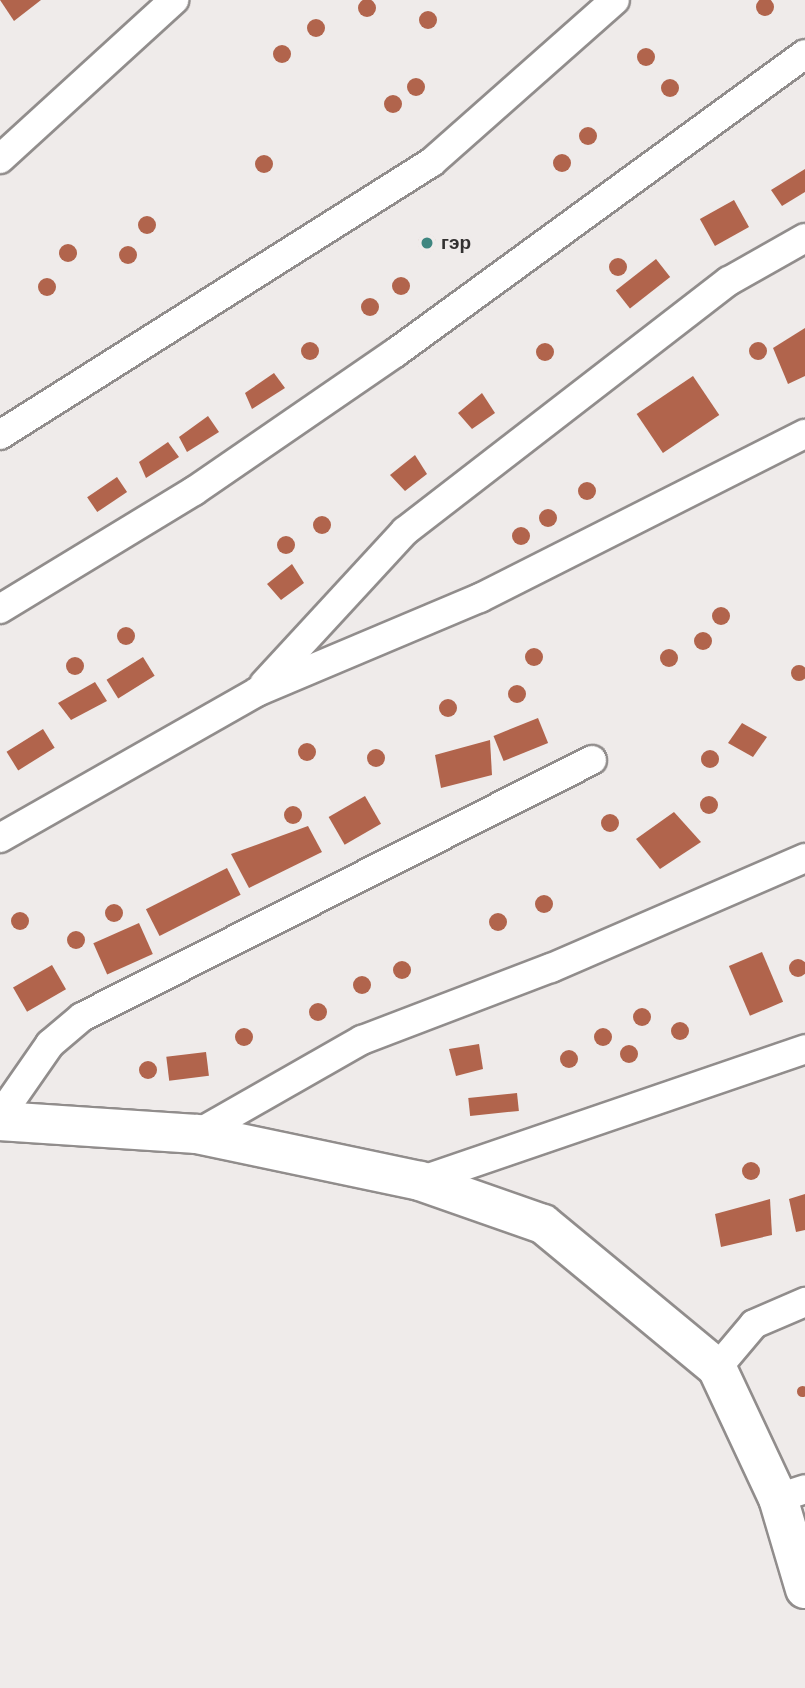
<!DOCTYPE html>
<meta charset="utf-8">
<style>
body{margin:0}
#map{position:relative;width:805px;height:1688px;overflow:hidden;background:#efebea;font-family:"DM Sans",sans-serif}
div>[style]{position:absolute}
.building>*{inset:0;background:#b1644c;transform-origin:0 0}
.round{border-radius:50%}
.roads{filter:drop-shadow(2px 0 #918d8c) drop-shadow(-2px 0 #918d8c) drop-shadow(0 2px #918d8c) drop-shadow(0 -2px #918d8c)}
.street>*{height:28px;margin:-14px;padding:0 14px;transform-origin:14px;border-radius:14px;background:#fff}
.secondary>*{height:38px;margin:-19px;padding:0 19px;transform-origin:19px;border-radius:19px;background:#fff}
.dots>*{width:19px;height:19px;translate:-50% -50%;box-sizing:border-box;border:4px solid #efebea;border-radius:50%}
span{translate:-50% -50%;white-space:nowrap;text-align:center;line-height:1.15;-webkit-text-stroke:7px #efebea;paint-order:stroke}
.poi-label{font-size:19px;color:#333131;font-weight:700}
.left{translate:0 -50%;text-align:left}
</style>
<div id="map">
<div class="building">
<i class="round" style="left:756px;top:-2px;width:18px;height:18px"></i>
<i class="round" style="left:358px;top:-1px;width:18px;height:18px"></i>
<i style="clip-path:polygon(0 0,41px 0,14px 21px)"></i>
<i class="round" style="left:419px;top:11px;width:18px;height:18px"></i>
<i class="round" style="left:307px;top:19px;width:18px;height:18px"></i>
<i class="round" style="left:273px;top:45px;width:18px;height:18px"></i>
<i class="round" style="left:637px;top:48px;width:18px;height:18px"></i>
<i class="round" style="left:407px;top:78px;width:18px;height:18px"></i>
<i class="round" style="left:661px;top:79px;width:18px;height:18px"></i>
<i class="round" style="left:384px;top:95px;width:18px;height:18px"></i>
<i class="round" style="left:579px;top:127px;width:18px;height:18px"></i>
<i class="round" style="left:553px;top:154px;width:18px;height:18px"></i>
<i class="round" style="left:255px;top:155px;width:18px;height:18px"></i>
<i style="clip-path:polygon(805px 169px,805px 192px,782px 206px,771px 190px)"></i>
<i style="left:734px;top:200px;width:31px;height:39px;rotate:61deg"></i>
<i class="round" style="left:138px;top:216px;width:18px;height:18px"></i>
<i class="round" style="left:418px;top:234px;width:18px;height:18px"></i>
<i class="round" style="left:59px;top:244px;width:18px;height:18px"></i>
<i class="round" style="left:119px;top:246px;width:18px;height:18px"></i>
<i class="round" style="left:609px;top:258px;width:18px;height:18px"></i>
<i style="left:656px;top:259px;width:23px;height:51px;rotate:52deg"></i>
<i class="round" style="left:392px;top:277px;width:18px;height:18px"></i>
<i class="round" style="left:38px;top:278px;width:18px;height:18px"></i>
<i class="round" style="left:361px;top:298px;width:18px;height:18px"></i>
<i style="clip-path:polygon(805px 328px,805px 376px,788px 384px,773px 348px)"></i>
<i class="round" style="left:749px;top:342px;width:18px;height:18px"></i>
<i class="round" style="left:301px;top:342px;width:18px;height:18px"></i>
<i class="round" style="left:536px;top:343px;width:18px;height:18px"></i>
<i style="clip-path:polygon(274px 373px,285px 388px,252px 409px,245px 393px)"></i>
<i style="left:693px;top:376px;width:47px;height:68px;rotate:56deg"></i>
<i style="clip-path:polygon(482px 393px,495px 413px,472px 429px,458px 413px)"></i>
<i style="clip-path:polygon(208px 416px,219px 432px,187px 452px,179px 437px)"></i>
<i style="clip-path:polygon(168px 442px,179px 457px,146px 478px,139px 462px)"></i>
<i style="clip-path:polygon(415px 455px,427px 474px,405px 491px,390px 475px)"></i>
<i style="left:117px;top:477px;width:18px;height:36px;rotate:56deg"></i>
<i class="round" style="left:578px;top:482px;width:18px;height:18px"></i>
<i class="round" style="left:539px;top:509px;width:18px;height:18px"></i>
<i class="round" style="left:313px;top:516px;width:18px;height:18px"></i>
<i class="round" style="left:512px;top:527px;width:18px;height:18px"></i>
<i class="round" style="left:277px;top:536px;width:18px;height:18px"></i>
<i style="clip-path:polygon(292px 564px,304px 583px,281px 600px,267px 584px)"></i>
<i class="round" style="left:712px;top:607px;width:18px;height:18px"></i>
<i class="round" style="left:117px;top:627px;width:18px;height:18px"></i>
<i class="round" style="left:694px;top:632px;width:18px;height:18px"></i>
<i class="round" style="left:525px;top:648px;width:18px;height:18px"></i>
<i class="round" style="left:660px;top:649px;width:18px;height:18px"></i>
<i class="round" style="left:66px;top:657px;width:18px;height:18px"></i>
<i style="left:143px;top:657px;width:22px;height:43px;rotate:58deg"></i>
<i class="round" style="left:791px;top:665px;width:16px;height:16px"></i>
<i style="clip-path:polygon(95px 682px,107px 701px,71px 720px,58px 703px)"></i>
<i class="round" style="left:508px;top:685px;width:18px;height:18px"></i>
<i class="round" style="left:439px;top:699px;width:18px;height:18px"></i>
<i style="left:538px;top:718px;width:27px;height:48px;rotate:68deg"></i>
<i style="clip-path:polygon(742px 723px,767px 737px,753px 757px,728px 743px)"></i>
<i style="left:43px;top:729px;width:22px;height:43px;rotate:58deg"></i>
<i style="clip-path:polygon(490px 740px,492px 775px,441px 788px,435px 755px)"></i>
<i class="round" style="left:298px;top:743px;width:18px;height:18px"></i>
<i class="round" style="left:367px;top:749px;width:18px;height:18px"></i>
<i class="round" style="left:701px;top:750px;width:18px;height:18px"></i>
<i class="round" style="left:700px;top:796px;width:18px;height:18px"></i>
<i style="left:365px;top:796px;width:32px;height:42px;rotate:60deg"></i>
<i class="round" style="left:284px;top:806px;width:18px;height:18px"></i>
<i style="clip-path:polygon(674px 812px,701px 842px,660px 869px,636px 839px)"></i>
<i class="round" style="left:601px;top:814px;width:18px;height:18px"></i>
<i style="clip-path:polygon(308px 826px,322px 852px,249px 888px,231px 854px)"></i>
<i style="left:227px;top:868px;width:30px;height:91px;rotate:63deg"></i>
<i class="round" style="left:535px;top:895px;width:18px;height:18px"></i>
<i class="round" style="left:105px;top:904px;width:18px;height:18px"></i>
<i class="round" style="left:11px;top:912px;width:18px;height:18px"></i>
<i class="round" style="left:489px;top:913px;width:18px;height:18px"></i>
<i style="left:139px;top:923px;width:34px;height:50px;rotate:66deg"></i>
<i class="round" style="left:67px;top:931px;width:18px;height:18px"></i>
<i style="left:762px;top:952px;width:54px;height:36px;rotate:67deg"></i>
<i class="round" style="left:789px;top:959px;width:18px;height:18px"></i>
<i class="round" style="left:393px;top:961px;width:18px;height:18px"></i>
<i style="left:52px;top:965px;width:28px;height:45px;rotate:60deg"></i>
<i class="round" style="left:353px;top:976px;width:18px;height:18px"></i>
<i class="round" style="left:309px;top:1003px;width:18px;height:18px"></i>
<i class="round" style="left:633px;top:1008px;width:18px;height:18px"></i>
<i class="round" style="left:671px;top:1022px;width:18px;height:18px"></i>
<i class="round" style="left:594px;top:1028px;width:18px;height:18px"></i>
<i class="round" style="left:235px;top:1028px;width:18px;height:18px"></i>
<i style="clip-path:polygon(479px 1044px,483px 1069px,456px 1076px,449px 1049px)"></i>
<i class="round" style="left:620px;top:1045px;width:18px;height:18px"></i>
<i class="round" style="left:560px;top:1050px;width:18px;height:18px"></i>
<i style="left:206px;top:1052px;width:24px;height:40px;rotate:83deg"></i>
<i class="round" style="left:139px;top:1061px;width:18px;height:18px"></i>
<i style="left:517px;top:1093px;width:18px;height:49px;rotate:84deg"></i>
<i class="round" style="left:742px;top:1162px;width:18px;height:18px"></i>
<i style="clip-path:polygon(805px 1194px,805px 1230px,796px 1232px,789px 1199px)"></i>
<i style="clip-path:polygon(770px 1199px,772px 1235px,721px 1247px,715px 1214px)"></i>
<i class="round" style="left:796.5px;top:1385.5px;width:11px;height:11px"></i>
</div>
<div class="roads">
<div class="street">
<i style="left:0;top:159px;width:236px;rotate:-42.4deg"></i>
<i style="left:0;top:435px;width:511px;rotate:-32.29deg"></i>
<i style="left:432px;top:162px;width:244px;rotate:-41.5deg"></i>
<i style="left:0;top:609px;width:227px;rotate:-31.3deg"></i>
<i style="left:194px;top:491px;width:244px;rotate:-34.5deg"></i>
<i style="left:395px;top:353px;width:507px;rotate:-36.1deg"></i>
<i style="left:264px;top:684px;width:208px;rotate:-47.3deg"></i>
<i style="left:405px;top:531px;width:409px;rotate:-37.7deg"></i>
<i style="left:729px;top:281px;width:87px;rotate:-29.5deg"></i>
<i style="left:0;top:838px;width:296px;rotate:-29.6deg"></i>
<i style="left:257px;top:692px;width:242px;rotate:-22.9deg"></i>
<i style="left:480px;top:598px;width:364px;rotate:-26.8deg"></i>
<i style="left:0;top:1116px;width:88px;rotate:-55.2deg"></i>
<i style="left:50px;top:1044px;width:42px;rotate:-40.2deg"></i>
<i style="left:82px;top:1017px;width:571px;rotate:-26.74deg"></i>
<i style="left:197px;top:1134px;width:190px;rotate:-29.7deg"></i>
<i style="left:362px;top:1040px;width:202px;rotate:-20.9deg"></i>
<i style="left:551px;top:968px;width:277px;rotate:-23.4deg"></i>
<i style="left:420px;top:1181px;width:407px;rotate:-18.9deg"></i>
<i style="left:717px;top:1368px;width:57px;rotate:-49.9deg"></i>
<i style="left:754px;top:1324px;width:56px;rotate:-23.3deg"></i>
<i style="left:778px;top:1498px;width:28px;rotate:-18deg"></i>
</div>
<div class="secondary">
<i style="left:0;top:1121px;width:197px;rotate:3.8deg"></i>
<i style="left:197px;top:1134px;width:228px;rotate:11.9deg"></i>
<i style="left:420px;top:1181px;width:130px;rotate:19.3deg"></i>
<i style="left:543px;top:1224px;width:226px;rotate:39.6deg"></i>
<i style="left:717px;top:1368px;width:144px;rotate:64.9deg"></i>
<i style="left:778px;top:1498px;width:95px;rotate:73.5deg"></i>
</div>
</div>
<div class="dots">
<i style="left:427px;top:243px;background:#3f8680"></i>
</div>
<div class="poi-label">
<span class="left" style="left:441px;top:243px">гэр</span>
</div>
</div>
